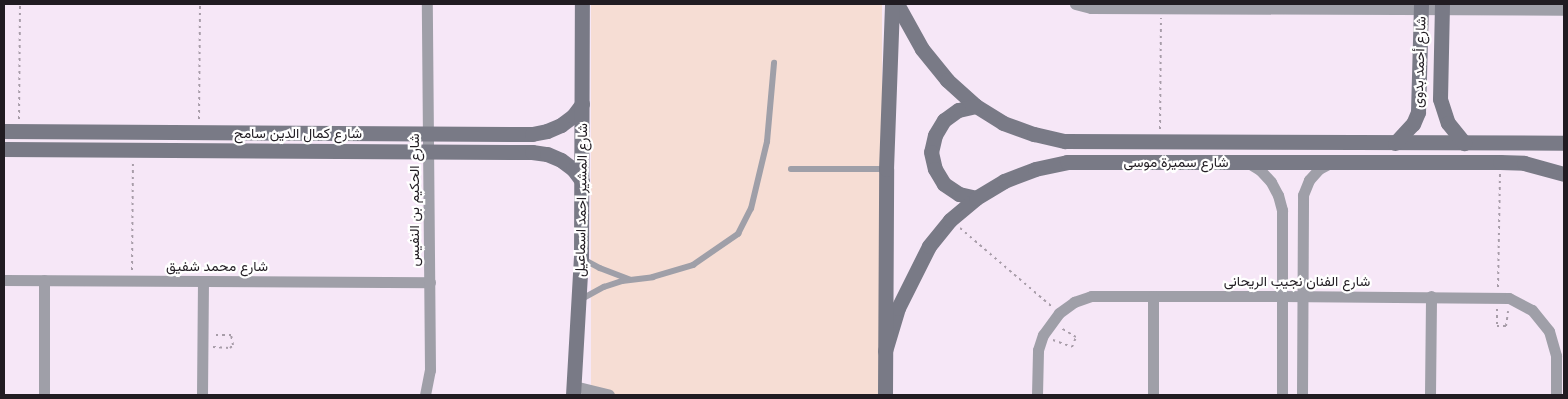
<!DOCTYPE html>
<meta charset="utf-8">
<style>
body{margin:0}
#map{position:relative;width:1568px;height:399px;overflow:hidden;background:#f6e7f7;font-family:Quicksand,Vazirmatn,sans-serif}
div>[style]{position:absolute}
.commercial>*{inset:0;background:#f6ddd4;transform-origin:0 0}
.path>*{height:2px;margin-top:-1px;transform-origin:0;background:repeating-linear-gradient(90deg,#a89da9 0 2.5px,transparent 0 6.5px)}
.lane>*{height:5.5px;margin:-2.75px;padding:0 2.75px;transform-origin:2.75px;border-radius:2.75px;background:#9f9fa8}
.street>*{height:11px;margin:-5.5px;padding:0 5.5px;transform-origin:5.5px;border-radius:5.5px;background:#9f9fa8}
.secondary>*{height:15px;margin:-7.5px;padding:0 7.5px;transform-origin:7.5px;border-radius:7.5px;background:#797a86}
span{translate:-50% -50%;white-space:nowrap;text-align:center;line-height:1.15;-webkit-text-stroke:4.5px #fff;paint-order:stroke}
.street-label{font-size:14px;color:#211c22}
.frame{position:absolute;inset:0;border:5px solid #211c22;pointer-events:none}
</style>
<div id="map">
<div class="commercial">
<i style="left:591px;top:4px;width:291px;height:391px"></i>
</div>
<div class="path">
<i style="left:19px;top:119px;width:115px;rotate:-89.5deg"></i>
<i style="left:199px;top:119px;width:115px;rotate:-89.5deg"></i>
<i style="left:1160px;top:129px;width:111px;rotate:-89.5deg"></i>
<i style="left:960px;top:228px;width:120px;rotate:40.6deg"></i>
<i style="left:132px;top:270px;width:108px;rotate:-89.5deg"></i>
<i style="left:1498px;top:287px;width:113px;rotate:-89deg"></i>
<i style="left:1497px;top:309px;width:17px;rotate:90deg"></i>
<i style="left:1497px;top:326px;width:9px"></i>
<i style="left:1506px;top:326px;width:15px;rotate:-82deg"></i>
<i style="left:1053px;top:340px;width:20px;rotate:20deg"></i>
<i style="left:1072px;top:347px;width:11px;rotate:-68deg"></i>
<i style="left:1076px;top:337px;width:17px;rotate:-149deg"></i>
<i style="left:213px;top:347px;width:17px;rotate:3deg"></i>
<i style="left:230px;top:348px;width:4px;rotate:-45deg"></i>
<i style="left:233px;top:345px;width:10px;rotate:-101deg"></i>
<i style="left:231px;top:335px;width:18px;rotate:180deg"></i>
</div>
<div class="lane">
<i style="left:791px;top:169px;width:95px"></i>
<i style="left:583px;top:259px;width:19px;rotate:28deg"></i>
<i style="left:600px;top:268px;width:31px;rotate:21deg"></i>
<i style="left:582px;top:299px;width:25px;rotate:-29deg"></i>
<i style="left:604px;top:287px;width:19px;rotate:-18deg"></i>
<i style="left:622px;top:281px;width:31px;rotate:-7deg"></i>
<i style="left:653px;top:277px;width:42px;rotate:-16.7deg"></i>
<i style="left:693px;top:265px;width:55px;rotate:-34.6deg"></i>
<i style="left:738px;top:234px;width:28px;rotate:-63deg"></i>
<i style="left:751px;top:209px;width:69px;rotate:-76.6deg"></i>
<i style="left:767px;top:142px;width:79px;rotate:-84.9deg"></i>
</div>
<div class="street">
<i style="left:1075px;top:4px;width:16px;rotate:14deg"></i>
<i style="left:1091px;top:8px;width:473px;rotate:0.2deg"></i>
<i style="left:1247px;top:162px;width:15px;rotate:32deg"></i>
<i style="left:1260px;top:170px;width:16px;rotate:47deg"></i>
<i style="left:1271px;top:182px;width:15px;rotate:62deg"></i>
<i style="left:1278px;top:195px;width:16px;rotate:75deg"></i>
<i style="left:1282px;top:210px;width:185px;rotate:90deg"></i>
<i style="left:4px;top:280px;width:426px;rotate:0.3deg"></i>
<i style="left:574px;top:386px;width:36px;rotate:14deg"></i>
<i style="left:44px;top:395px;width:115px;rotate:-90deg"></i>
<i style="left:202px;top:395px;width:114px;rotate:-89.5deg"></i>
<i style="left:425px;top:395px;width:25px;rotate:-79deg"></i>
<i style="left:430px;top:370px;width:366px;rotate:-90.5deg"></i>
<i style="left:1037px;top:395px;width:45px;rotate:-88.7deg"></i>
<i style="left:1038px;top:350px;width:16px;rotate:-72deg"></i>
<i style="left:1043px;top:335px;width:27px;rotate:-54deg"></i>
<i style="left:1059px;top:313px;width:19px;rotate:-36deg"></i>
<i style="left:1074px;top:302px;width:18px;rotate:-19deg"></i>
<i style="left:1091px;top:296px;width:191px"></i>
<i style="left:1282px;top:296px;width:227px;rotate:0.5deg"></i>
<i style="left:1509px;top:298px;width:26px;rotate:28deg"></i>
<i style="left:1532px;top:310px;width:27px;rotate:51deg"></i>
<i style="left:1549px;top:331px;width:26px;rotate:74deg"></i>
<i style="left:1556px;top:356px;width:39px;rotate:90deg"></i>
<i style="left:1153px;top:395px;width:99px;rotate:-90deg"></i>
<i style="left:1302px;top:395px;width:200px;rotate:-89.7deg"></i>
<i style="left:1303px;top:195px;width:16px;rotate:-68deg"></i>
<i style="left:1309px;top:180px;width:15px;rotate:-48deg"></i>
<i style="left:1319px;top:169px;width:15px;rotate:-28deg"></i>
<i style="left:1430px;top:395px;width:99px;rotate:-89.4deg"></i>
</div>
<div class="secondary">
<i style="left:897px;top:4px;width:51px;rotate:60.9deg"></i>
<i style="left:922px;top:49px;width:40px;rotate:51deg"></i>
<i style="left:947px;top:80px;width:39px;rotate:42deg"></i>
<i style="left:976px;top:106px;width:32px;rotate:32deg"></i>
<i style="left:1003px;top:123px;width:33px;rotate:20deg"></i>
<i style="left:1034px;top:134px;width:32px;rotate:13deg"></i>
<i style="left:1065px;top:141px;width:499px;rotate:0.2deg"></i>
<i style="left:1442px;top:4px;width:95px;rotate:91.2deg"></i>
<i style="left:1440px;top:99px;width:25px;rotate:72deg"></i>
<i style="left:1448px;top:123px;width:26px;rotate:51deg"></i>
<i style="left:976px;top:106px;width:18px;rotate:167deg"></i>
<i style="left:958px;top:110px;width:17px;rotate:144deg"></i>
<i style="left:944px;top:120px;width:17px;rotate:121deg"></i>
<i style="left:935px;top:135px;width:17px;rotate:103deg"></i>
<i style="left:931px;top:152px;width:17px;rotate:77deg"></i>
<i style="left:935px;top:169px;width:17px;rotate:59deg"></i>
<i style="left:944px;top:184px;width:18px;rotate:34deg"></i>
<i style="left:959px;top:194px;width:17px;rotate:13deg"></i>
<i style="left:4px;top:131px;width:528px;rotate:0.33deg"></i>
<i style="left:532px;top:134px;width:15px;rotate:-11deg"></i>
<i style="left:547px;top:131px;width:15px;rotate:-23deg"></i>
<i style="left:561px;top:125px;width:15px;rotate:-37deg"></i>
<i style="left:573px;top:116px;width:15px;rotate:-53deg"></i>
<i style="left:1395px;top:143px;width:26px;rotate:-47deg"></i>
<i style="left:1413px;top:124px;width:13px;rotate:-67deg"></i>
<i style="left:1418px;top:112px;width:108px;rotate:-88.4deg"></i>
<i style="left:4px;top:149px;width:528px;rotate:0.33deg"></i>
<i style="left:532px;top:152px;width:15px;rotate:8deg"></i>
<i style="left:547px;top:154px;width:15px;rotate:23deg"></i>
<i style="left:561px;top:160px;width:15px;rotate:37deg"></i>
<i style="left:573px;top:169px;width:15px;rotate:53deg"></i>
<i style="left:885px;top:351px;width:45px;rotate:-73.2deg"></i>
<i style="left:898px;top:308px;width:69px;rotate:-63.4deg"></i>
<i style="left:929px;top:246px;width:33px;rotate:-51deg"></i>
<i style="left:950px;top:220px;width:34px;rotate:-40deg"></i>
<i style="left:976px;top:198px;width:33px;rotate:-31deg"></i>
<i style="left:1004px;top:181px;width:33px;rotate:-21deg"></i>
<i style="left:1035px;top:169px;width:33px;rotate:-12deg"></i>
<i style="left:1067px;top:162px;width:433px"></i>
<i style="left:1500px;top:162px;width:24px;rotate:2deg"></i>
<i style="left:1524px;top:163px;width:41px;rotate:15.4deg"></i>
<i style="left:573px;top:395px;width:137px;rotate:-86.7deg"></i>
<i style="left:581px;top:258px;width:254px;rotate:-89.8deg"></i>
<i style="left:885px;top:395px;width:226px;rotate:-89.7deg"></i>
<i style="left:886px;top:169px;width:165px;rotate:-87.9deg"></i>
</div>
<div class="street-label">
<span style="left:1419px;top:62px;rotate:-88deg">شارع أحمد بدوى</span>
<span style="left:298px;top:133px">شارع كمال الدين سامح</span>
<span style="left:1176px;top:162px">شارع سميرة موسى</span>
<span style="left:414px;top:200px;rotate:-90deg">شارع الحكيم بن النفيس</span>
<span style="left:581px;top:200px;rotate:-89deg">شارع المشير احمد اسماعيل</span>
<span style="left:217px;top:266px">شارع محمد شفيق</span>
<span style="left:1297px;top:281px">شارع الفنان نجيب الريحانى</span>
</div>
<div class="frame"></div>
</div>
